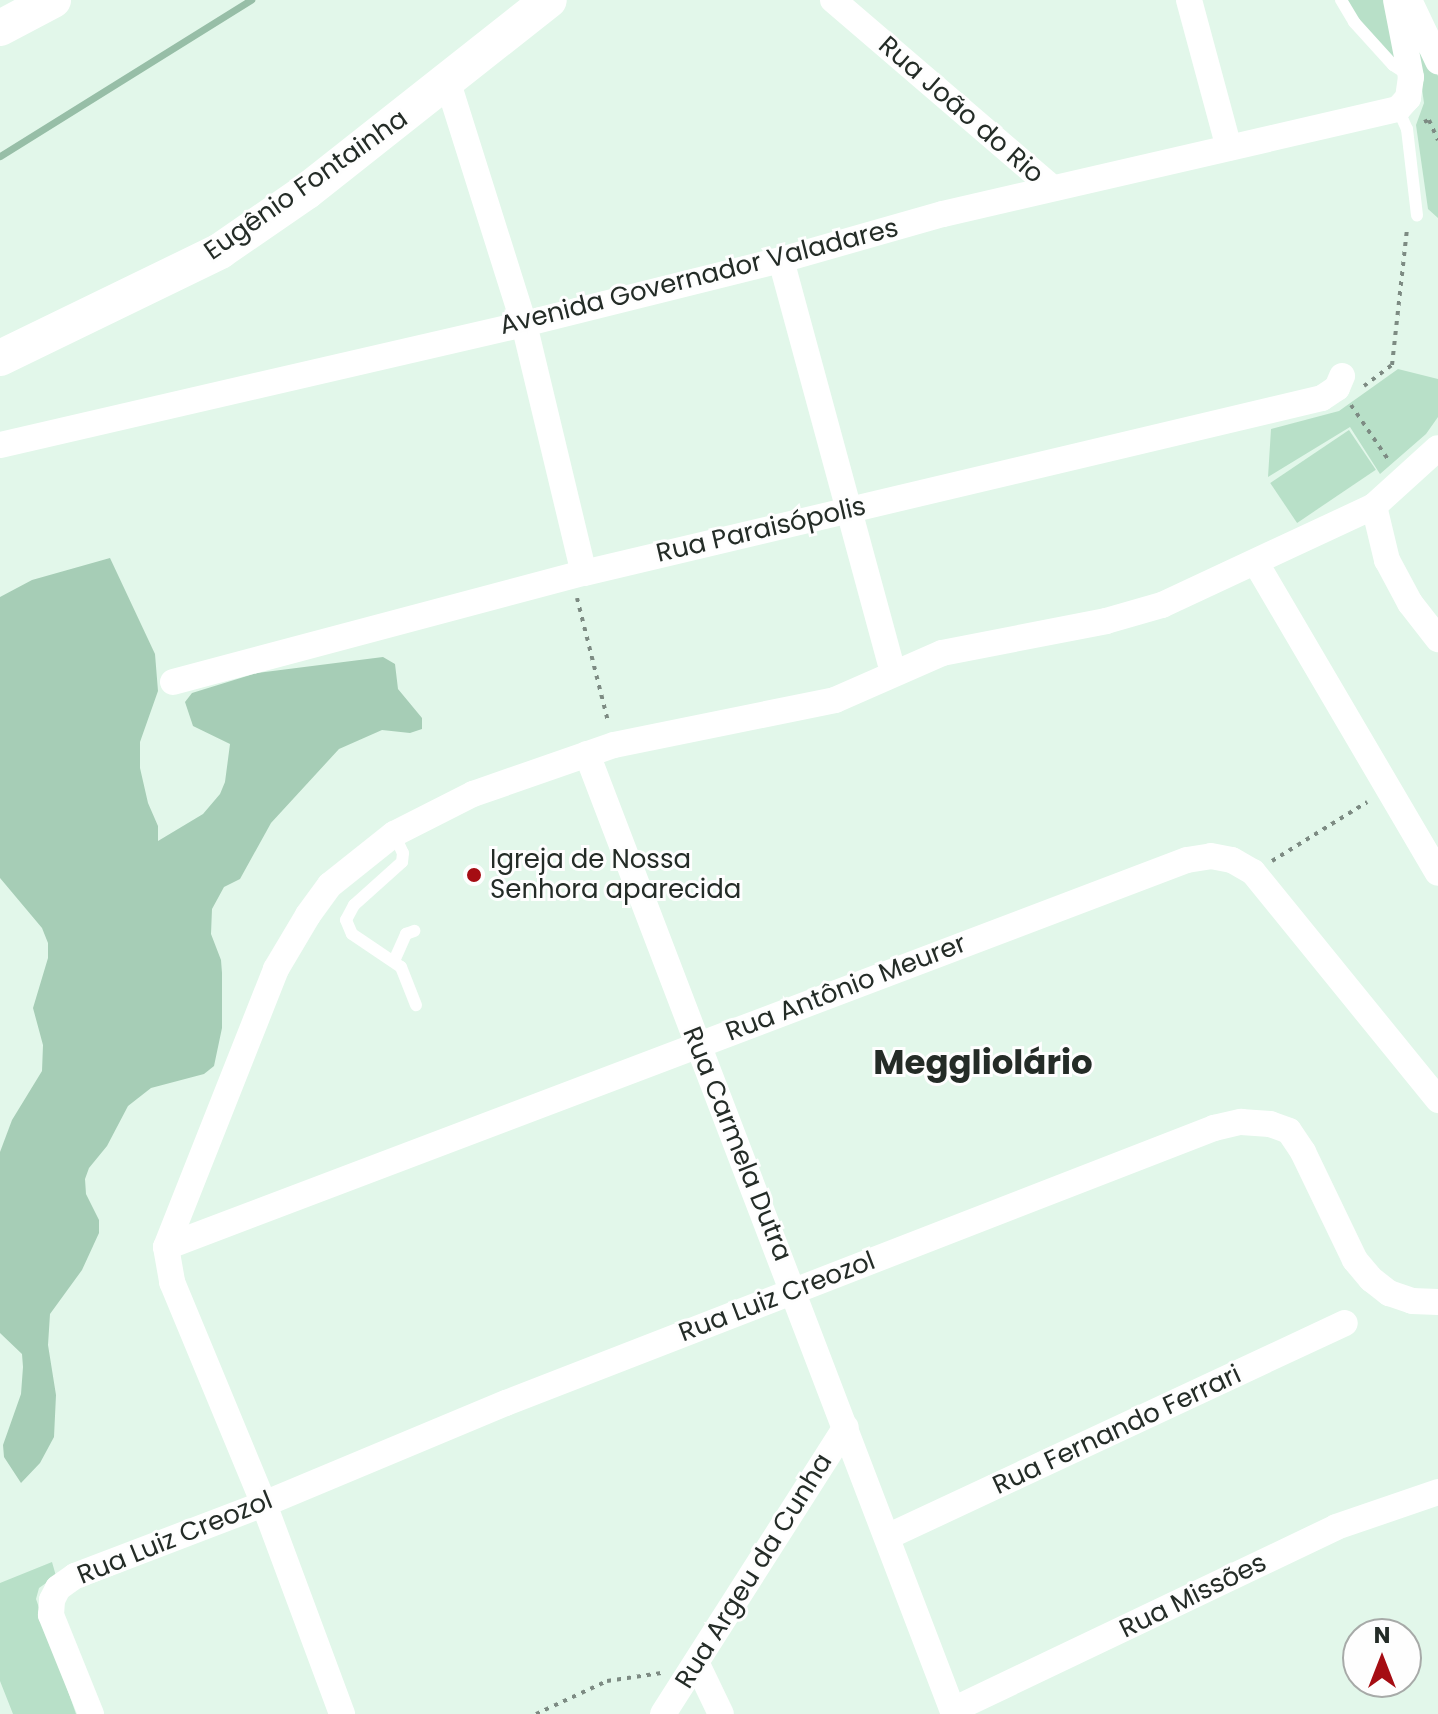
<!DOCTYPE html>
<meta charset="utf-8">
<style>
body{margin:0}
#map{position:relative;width:1438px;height:1714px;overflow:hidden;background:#e2f7ea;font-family:Poppins,sans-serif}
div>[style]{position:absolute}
.green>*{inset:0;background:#b8e0c8;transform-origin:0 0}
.forest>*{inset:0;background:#a6cdb6}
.stream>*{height:7px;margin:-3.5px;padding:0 3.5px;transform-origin:3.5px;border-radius:3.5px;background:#97bea7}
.path>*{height:4px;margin-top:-2px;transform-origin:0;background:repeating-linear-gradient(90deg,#7d8b83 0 4px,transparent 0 10px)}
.service>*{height:12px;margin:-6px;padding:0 6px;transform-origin:6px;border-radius:6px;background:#fff}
.minor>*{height:26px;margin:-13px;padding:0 13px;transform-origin:13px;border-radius:13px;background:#fff}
.secondary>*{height:36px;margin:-18px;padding:0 18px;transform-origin:18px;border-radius:18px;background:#fff}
.dots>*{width:22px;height:22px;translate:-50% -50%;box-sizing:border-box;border:4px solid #fefefe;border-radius:50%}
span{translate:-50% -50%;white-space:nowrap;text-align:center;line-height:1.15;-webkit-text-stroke:6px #fefefe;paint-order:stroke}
.street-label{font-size:26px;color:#242c27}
.poi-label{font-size:26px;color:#242c27}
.left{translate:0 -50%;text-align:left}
.district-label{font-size:34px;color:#242c27;font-weight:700}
.north{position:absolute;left:1342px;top:1618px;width:80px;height:80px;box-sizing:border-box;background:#fefefe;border:2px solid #a7aaa8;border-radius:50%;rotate:0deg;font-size:22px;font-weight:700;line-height:32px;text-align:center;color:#242c27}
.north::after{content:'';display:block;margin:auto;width:28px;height:36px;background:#a50d13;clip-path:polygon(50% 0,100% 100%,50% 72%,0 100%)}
</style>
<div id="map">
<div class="green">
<i style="clip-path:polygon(1345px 0,1385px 0,1397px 64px,1357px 19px)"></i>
<i style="clip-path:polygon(1425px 51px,1438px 76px,1438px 218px,1428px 209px,1416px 125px,1424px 103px,1417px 54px)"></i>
<i style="clip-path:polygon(1398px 369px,1438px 379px,1438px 417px,1426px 434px,1380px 474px,1350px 427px,1268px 477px,1271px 429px,1339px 411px)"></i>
<i style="left:1349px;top:430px;width:48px;height:95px;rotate:56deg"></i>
<i style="clip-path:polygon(52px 1562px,56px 1576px,39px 1588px,36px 1599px,76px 1714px,13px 1714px,0 1681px,0 1583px)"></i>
</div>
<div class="forest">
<i style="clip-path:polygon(110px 558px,155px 654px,158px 691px,140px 742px,140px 768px,148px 803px,158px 826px,158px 841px,203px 814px,220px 794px,225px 782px,230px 744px,193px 726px,185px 702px,192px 693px,257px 673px,383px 657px,395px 664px,398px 689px,422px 718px,422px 729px,410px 733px,382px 730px,339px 749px,271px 823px,240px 879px,224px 887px,212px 909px,211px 934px,221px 960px,222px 973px,222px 1028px,214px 1066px,204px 1074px,151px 1088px,128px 1106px,107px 1146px,89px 1168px,85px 1179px,86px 1194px,99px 1220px,99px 1233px,82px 1270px,50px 1314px,48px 1345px,56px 1395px,54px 1437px,40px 1463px,21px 1483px,4px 1457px,3px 1445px,21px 1394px,23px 1367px,22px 1354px,0 1333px,0 1152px,12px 1120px,42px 1071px,43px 1045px,33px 1008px,48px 958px,48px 943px,42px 928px,0 878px,0 597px,32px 580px)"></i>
</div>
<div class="stream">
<i style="left:0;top:156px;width:296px;rotate:-31.9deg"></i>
</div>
<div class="path">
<i style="left:1424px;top:122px;width:5px;rotate:-22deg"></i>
<i style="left:1429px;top:120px;width:22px;rotate:66deg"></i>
<i style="left:1364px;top:386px;width:35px;rotate:-37deg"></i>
<i style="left:1392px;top:365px;width:137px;rotate:-83.7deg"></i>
<i style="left:1351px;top:405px;width:68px;rotate:55.8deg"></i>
<i style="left:577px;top:598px;width:127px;rotate:75.9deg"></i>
<i style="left:1272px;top:861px;width:112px;rotate:-31.8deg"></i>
<i style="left:536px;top:1714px;width:78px;rotate:-24.9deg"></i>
<i style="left:607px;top:1681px;width:55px;rotate:-8.4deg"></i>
</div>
<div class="service">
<i style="left:1341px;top:0;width:26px;rotate:59deg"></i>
<i style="left:1354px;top:22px;width:58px;rotate:47.8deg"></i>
<i style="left:1393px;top:65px;width:17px;rotate:33deg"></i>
<i style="left:1398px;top:109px;width:22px;rotate:66deg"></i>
<i style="left:1407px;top:129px;width:87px;rotate:83.4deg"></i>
<i style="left:394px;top:834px;width:21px;rotate:65deg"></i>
<i style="left:403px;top:853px;width:9px;rotate:96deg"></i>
<i style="left:402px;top:862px;width:64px;rotate:138.1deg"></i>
<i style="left:354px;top:905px;width:17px;rotate:118deg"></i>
<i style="left:346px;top:920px;width:15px;rotate:67deg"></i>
<i style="left:352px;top:934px;width:59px;rotate:34deg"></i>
<i style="left:401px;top:967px;width:41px;rotate:68.5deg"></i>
<i style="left:394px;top:961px;width:30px;rotate:-66deg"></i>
<i style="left:406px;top:934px;width:9px;rotate:-21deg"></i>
</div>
<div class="minor">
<i style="left:833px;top:0;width:289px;rotate:40.6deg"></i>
<i style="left:1189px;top:0;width:153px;rotate:74.9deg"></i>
<i style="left:1409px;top:0;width:68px;rotate:64.6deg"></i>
<i style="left:448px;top:83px;width:253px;rotate:72.5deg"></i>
<i style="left:524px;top:324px;width:256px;rotate:76.5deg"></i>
<i style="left:781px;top:260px;width:428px;rotate:74.8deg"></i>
<i style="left:0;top:445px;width:538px;rotate:-13deg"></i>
<i style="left:524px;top:324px;width:265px;rotate:-14deg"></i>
<i style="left:781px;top:260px;width:168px;rotate:-15.9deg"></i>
<i style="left:943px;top:214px;width:467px;rotate:-13deg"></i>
<i style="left:1398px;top:109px;width:15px;rotate:-48deg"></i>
<i style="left:1408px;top:98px;width:21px;rotate:-82deg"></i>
<i style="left:1411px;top:77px;width:78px;rotate:-101deg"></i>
<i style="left:1374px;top:506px;width:56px;rotate:76.5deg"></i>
<i style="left:1387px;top:560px;width:49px;rotate:61.9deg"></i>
<i style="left:1410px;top:603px;width:46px;rotate:52.1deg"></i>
<i style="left:1256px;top:563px;width:359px;rotate:59.6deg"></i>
<i style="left:173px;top:682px;width:425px;rotate:-14.9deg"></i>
<i style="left:584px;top:573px;width:758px;rotate:-13.34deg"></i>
<i style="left:1322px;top:398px;width:18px;rotate:-34deg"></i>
<i style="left:1337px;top:388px;width:13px;rotate:-67deg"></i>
<i style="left:587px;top:754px;width:1028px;rotate:69.08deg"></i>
<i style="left:166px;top:1247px;width:299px;rotate:-68.4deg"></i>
<i style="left:276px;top:969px;width:63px;rotate:-59.3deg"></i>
<i style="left:308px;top:915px;width:37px;rotate:-54deg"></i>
<i style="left:330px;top:885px;width:82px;rotate:-38.6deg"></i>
<i style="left:394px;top:834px;width:89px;rotate:-26.9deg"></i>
<i style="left:473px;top:794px;width:149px;rotate:-19.2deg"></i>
<i style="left:614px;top:745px;width:226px;rotate:-11.5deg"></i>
<i style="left:835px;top:700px;width:117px;rotate:-23.7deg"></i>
<i style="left:942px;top:653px;width:167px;rotate:-11deg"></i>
<i style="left:1106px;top:621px;width:58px;rotate:-15.9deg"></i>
<i style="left:1162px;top:605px;width:234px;rotate:-25deg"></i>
<i style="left:1374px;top:506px;width:86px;rotate:-42.2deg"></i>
<i style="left:166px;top:1247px;width:1092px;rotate:-20.76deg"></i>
<i style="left:1187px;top:860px;width:24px;rotate:-9deg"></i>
<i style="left:1211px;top:856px;width:21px;rotate:11deg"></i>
<i style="left:1232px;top:860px;width:24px;rotate:30deg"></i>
<i style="left:1253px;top:872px;width:294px;rotate:50.9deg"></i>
<i style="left:166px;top:1247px;width:36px;rotate:80deg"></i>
<i style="left:172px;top:1282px;width:240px;rotate:67.5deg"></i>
<i style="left:264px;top:1504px;width:224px;rotate:69.6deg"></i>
<i style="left:889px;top:1536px;width:503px;rotate:-25.04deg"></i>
<i style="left:697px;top:1664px;width:55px;rotate:64.4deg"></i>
<i style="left:953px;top:1710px;width:424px;rotate:-25.5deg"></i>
<i style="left:1336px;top:1527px;width:108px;rotate:-18.9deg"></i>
<i style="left:91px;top:1714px;width:107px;rotate:-112deg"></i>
<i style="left:51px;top:1615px;width:15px;rotate:-86deg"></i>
<i style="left:52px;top:1600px;width:13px;rotate:-63deg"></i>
<i style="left:58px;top:1588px;width:21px;rotate:-35deg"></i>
<i style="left:75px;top:1576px;width:202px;rotate:-20.9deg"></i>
<i style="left:264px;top:1504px;width:262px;rotate:-22.7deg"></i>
<i style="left:506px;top:1403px;width:760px;rotate:-21.23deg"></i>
<i style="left:1214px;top:1128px;width:28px;rotate:-13deg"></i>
<i style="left:1241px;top:1122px;width:29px;rotate:4deg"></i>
<i style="left:1270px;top:1124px;width:20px;rotate:20deg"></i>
<i style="left:1289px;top:1131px;width:25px;rotate:56deg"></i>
<i style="left:1303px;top:1152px;width:120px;rotate:64.3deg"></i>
<i style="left:1355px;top:1260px;width:25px;rotate:50deg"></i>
<i style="left:1371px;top:1279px;width:23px;rotate:38deg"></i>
<i style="left:1389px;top:1293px;width:24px;rotate:19deg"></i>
<i style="left:1412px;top:1301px;width:26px;rotate:2deg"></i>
<i style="left:663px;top:1714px;width:340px;rotate:-57.5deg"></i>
</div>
<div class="secondary">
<i style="left:0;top:28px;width:60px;rotate:-27.8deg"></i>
<i style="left:0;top:358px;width:245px;rotate:-25.9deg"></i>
<i style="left:220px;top:251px;width:106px;rotate:-34.6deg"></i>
<i style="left:307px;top:191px;width:308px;rotate:-38.3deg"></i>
</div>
<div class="dots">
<i style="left:474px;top:875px;background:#a50d13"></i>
</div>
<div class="street-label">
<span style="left:961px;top:110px;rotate:41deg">Rua João do Rio</span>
<span style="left:306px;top:185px;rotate:-35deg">Eugênio Fontainha</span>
<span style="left:699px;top:277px;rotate:-14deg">Avenida Governador Valadares</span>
<span style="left:761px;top:530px;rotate:-13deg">Rua Paraisópolis</span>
<span style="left:846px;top:988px;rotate:-21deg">Rua Antônio Meurer</span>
<span style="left:737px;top:1144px;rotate:68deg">Rua Carmela Dutra</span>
<span style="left:777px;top:1297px;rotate:-21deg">Rua Luiz Creozol</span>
<span style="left:1117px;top:1430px;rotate:-25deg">Rua Fernando Ferrari</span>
<span style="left:175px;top:1538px;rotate:-22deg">Rua Luiz Creozol</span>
<span style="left:754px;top:1571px;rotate:-58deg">Rua Argeu da Cunha</span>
<span style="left:1193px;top:1596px;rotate:-26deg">Rua Missões</span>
</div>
<div class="poi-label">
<span class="left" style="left:490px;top:875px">Igreja de Nossa<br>Senhora aparecida</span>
</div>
<div class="district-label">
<span style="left:983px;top:1063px">Meggliolário</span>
</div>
<div class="north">N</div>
</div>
